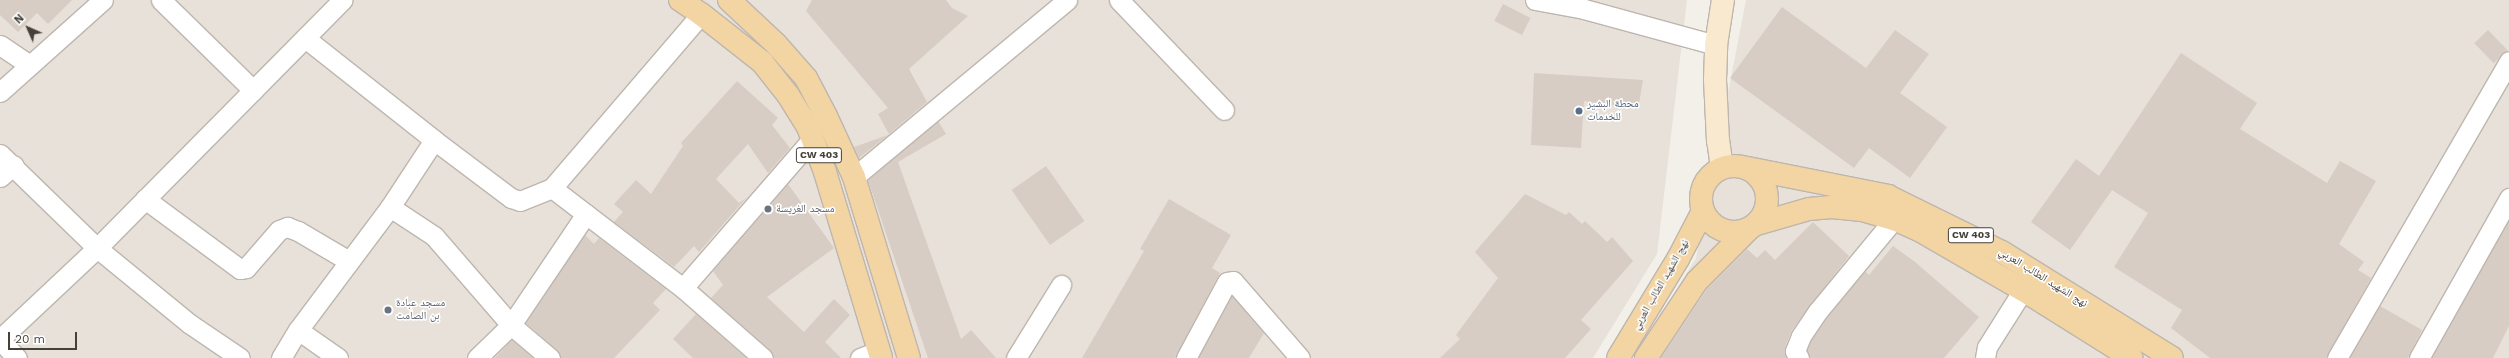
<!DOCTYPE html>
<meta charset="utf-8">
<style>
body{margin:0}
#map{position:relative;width:2509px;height:358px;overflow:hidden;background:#f3f0ea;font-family:"Work Sans","Noto Naskh Arabic",sans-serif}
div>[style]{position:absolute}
.residential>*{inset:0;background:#e7e1d9}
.building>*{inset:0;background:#d7cdc4;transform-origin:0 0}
.roads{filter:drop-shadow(1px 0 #beb6ae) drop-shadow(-1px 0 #beb6ae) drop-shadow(0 1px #beb6ae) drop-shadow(0 -1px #beb6ae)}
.street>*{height:19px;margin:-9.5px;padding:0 9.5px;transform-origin:9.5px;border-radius:9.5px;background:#fff}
.secondary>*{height:22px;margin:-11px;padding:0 11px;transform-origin:11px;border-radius:11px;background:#f9eacf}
.primary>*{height:22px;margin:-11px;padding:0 11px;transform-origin:11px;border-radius:11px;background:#f3d4a3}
.primary>.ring{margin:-11px;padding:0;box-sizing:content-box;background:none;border:22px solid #f3d4a3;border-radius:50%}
.dots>*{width:11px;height:11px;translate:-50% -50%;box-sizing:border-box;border:2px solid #fff;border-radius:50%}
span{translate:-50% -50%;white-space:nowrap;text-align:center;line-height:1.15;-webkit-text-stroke:3px #fff;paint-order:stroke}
.shield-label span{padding:1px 3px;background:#fff;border:1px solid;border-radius:3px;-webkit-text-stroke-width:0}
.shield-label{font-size:10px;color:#464039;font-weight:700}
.service-label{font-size:11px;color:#4e5e75}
.left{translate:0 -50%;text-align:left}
.worship-label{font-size:11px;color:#5b616d}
.street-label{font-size:11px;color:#464039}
.north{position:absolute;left:8px;top:8px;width:40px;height:40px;-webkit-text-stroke:3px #fff;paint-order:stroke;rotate:315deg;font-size:11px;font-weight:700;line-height:16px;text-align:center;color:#464039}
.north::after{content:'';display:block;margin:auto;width:14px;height:18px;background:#464039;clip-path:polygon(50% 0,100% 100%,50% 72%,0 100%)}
.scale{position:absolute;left:8px;top:332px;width:69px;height:18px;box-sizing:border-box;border:2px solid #464039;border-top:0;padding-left:5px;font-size:12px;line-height:14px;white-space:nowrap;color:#464039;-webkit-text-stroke:3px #fff;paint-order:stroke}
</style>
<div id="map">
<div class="residential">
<i style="clip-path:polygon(0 0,1687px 0,1657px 254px,1593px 358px,0 358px)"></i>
<i style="clip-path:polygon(1746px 0,2509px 0,2509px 358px,1634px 358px,1696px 258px)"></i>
</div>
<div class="building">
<i style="clip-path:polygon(0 0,72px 0,48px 24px,37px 13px,18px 32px,0 15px)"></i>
<i style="clip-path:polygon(812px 0,946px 0,952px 8px,968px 16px,909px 69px,927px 102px,889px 134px,878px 114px,888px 108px,806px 11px)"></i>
<i style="left:1503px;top:4px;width:31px;height:19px;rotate:27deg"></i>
<i style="clip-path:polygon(1782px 7px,1866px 68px,1895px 30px,1929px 54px,1900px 93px,1947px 127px,1910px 178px,1869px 148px,1854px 168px,1730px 78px)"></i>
<i style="left:2488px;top:30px;width:28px;height:19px;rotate:46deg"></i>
<i style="clip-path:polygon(2181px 53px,2257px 103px,2240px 129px,2327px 183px,2340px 161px,2376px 181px,2339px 244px,2364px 262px,2358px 270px,2371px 278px,2326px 358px,2210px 358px,2171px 328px,2182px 310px,2114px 267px,2148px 213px,2112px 190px,2070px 250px,2031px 222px,2076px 159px,2099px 176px)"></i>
<i style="clip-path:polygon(1534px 73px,1643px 80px,1638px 109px,1584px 101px,1581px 148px,1531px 145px)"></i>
<i style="clip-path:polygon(737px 81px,778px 118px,772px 125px,790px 148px,768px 173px,748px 144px,716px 179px,739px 203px,747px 197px,699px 252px,694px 246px,674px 267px,614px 222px,623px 212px,614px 204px,636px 180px,651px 194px,683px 146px,681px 143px)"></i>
<i style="clip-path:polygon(938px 121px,946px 134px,898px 162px,961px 339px,971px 330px,996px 358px,928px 358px,868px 180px)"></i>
<i style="clip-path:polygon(888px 135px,859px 158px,854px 147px)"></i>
<i style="left:1046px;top:166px;width:67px;height:42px;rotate:55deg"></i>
<i style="clip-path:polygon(788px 184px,834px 248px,767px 297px,804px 332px,834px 299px,850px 315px,825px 342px,841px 358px,774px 358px,770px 350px,711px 298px,723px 285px,713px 271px)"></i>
<i style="clip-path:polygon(1525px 194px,1566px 215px,1569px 212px,1582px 224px,1585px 221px,1607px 242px,1612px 237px,1633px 261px,1581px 320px,1591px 329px,1565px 358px,1440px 358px,1460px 339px,1456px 335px,1498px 278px,1475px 252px)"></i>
<i style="clip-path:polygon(1169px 199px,1231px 235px,1212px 268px,1220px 273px,1175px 358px,1082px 358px,1144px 251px,1140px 249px)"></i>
<i style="clip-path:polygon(2509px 220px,2509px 326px,2493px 358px,2432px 358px)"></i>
<i style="clip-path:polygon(1813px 222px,1849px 256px,1792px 330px,1785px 347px,1786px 358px,1661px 358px,1707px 289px,1747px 249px,1757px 258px,1765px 250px,1775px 260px)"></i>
<i style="clip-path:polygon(585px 235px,594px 244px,599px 238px,666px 289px,653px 303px,660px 310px,614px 358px,561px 358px,557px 350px,526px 323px)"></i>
<i style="clip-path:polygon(1893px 246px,1915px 262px,1979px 317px,1944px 358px,1810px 358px,1807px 350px,1811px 341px,1827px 318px,1865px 271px,1869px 275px)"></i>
<i style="clip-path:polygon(1232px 296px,1264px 333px,1249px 358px,1198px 358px)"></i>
<i style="clip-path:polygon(2380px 306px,2422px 330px,2408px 358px,2350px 358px)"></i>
<i style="clip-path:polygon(696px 314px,746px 358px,693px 358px,673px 339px)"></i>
<i style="clip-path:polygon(512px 340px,533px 358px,495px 358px)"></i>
</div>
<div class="roads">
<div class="street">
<i style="left:161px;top:0;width:129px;rotate:44.4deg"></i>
<i style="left:1119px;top:0;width:152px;rotate:46.3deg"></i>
<i style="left:1535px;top:0;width:50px;rotate:10.4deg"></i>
<i style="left:1584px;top:9px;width:137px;rotate:15.3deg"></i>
<i style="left:305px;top:38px;width:164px;rotate:38.3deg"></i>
<i style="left:434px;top:140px;width:96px;rotate:37deg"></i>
<i style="left:511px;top:198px;width:9px;rotate:18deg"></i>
<i style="left:520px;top:201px;width:35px;rotate:-22deg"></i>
<i style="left:552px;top:188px;width:229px;rotate:-49.4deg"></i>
<i style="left:0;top:45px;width:36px;rotate:34deg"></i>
<i style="left:0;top:92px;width:138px;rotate:-41.8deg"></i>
<i style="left:0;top:154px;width:135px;rotate:44.1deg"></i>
<i style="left:97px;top:248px;width:120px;rotate:39.3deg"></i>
<i style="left:190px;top:324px;width:60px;rotate:34.2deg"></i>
<i style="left:0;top:177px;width:18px;rotate:-41deg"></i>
<i style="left:854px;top:177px;width:277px;rotate:-39.7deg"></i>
<i style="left:552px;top:188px;width:165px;rotate:37.4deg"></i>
<i style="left:683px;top:288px;width:106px;rotate:41.2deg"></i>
<i style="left:145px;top:199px;width:118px;rotate:36.4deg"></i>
<i style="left:240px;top:269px;width:6px;rotate:-9deg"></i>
<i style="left:246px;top:268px;width:50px;rotate:-49deg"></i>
<i style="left:279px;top:230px;width:9px;rotate:-21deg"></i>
<i style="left:287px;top:227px;width:12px;rotate:20deg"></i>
<i style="left:298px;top:231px;width:59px;rotate:30.5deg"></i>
<i style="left:390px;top:207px;width:53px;rotate:33.4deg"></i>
<i style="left:434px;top:236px;width:118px;rotate:49.1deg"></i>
<i style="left:511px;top:325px;width:51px;rotate:40.2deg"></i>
<i style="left:683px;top:288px;width:197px;rotate:-49.1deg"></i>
<i style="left:298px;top:330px;width:49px;rotate:35deg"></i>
<i style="left:0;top:339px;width:133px;rotate:-43.2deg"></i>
<i style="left:97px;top:248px;width:349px;rotate:-45.3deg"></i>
<i style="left:0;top:340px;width:25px;rotate:47deg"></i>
<i style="left:281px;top:358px;width:33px;rotate:-59deg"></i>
<i style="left:298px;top:330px;width:154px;rotate:-53.2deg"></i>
<i style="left:390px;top:207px;width:80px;rotate:-56.7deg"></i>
<i style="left:477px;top:358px;width:47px;rotate:-44.1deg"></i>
<i style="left:511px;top:325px;width:134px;rotate:-56deg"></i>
<i style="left:860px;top:358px;width:19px;rotate:-21deg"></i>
<i style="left:1016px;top:358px;width:86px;rotate:-58.3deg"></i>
<i style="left:1186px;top:358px;width:86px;rotate:-61.7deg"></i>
<i style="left:1227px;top:282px;width:6px;rotate:-9deg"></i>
<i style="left:1233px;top:281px;width:102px;rotate:49deg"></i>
<i style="left:1799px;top:358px;width:8px;rotate:-120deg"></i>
<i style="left:1795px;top:351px;width:16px;rotate:-68deg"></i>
<i style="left:1801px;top:336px;width:30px;rotate:-56deg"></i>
<i style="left:1818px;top:311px;width:119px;rotate:-50.4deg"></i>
<i style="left:1985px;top:358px;width:11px;rotate:-80deg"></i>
<i style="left:1987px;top:347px;width:67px;rotate:-57.7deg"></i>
<i style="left:2337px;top:358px;width:343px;rotate:-59.9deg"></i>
<i style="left:2419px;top:358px;width:184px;rotate:-60.6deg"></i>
</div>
<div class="secondary">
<i style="left:1722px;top:168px;width:27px;rotate:-98deg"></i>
<i style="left:1718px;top:141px;width:61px;rotate:-92.8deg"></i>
<i style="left:1715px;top:80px;width:35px;rotate:-88deg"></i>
<i style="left:1716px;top:45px;width:46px;rotate:-81.2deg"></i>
</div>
<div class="primary">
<i style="left:680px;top:0;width:25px;rotate:34deg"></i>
<i style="left:701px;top:14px;width:78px;rotate:38.2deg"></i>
<i style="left:762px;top:62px;width:42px;rotate:51.8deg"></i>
<i style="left:788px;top:95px;width:38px;rotate:58deg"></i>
<i style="left:808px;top:127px;width:48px;rotate:69.3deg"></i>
<i style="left:825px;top:172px;width:194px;rotate:73.2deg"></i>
<i style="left:729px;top:0;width:64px;rotate:43.1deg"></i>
<i style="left:776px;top:44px;width:45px;rotate:48.6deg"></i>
<i style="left:806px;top:78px;width:43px;rotate:62.2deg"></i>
<i style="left:826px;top:116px;width:67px;rotate:65.3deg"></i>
<i style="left:854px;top:177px;width:189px;rotate:73.1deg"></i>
<i class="ring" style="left:1701px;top:166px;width:44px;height:44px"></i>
<i style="left:1747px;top:168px;width:144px;rotate:11.2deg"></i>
<i style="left:1888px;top:196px;width:127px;rotate:26.2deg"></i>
<i style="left:2002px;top:252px;width:200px;rotate:31.9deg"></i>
<i style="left:1757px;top:224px;width:54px;rotate:-16.1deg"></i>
<i style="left:1809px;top:209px;width:23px;rotate:-5deg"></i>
<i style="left:1832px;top:207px;width:30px;rotate:6deg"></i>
<i style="left:1862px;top:210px;width:33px;rotate:16deg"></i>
<i style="left:1894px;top:219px;width:27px;rotate:24deg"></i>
<i style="left:1919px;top:230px;width:120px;rotate:30deg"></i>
<i style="left:2023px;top:290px;width:128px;rotate:32deg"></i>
<i style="left:1618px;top:358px;width:116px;rotate:-58.8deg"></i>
<i style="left:1678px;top:259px;width:54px;rotate:-62.5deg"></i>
<i style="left:1646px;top:358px;width:92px;rotate:-56.5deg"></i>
<i style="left:1697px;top:281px;width:72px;rotate:-45deg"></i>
</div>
</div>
<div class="dots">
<i style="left:1579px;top:111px;background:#5c6f8a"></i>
<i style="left:768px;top:209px;background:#6b7280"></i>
<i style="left:388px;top:310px;background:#6b7280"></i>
</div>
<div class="shield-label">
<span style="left:819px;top:155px">CW 403</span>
<span style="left:1971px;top:235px">CW 403</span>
</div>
<div class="service-label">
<span class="left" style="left:1587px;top:111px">محطة البشير<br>للخدمات</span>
</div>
<div class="worship-label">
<span class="left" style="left:776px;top:209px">مسجد الغريسة</span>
<span class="left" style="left:396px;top:310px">مسجد عبادة<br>بن الصامت</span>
</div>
<div class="street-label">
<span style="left:2043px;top:278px;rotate:32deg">نهج الشهيد الطالب العربي</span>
<span style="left:1661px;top:285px;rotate:-60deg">نهج الشهيد الطالب العربي</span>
</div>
<div class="north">N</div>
<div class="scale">20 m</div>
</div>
